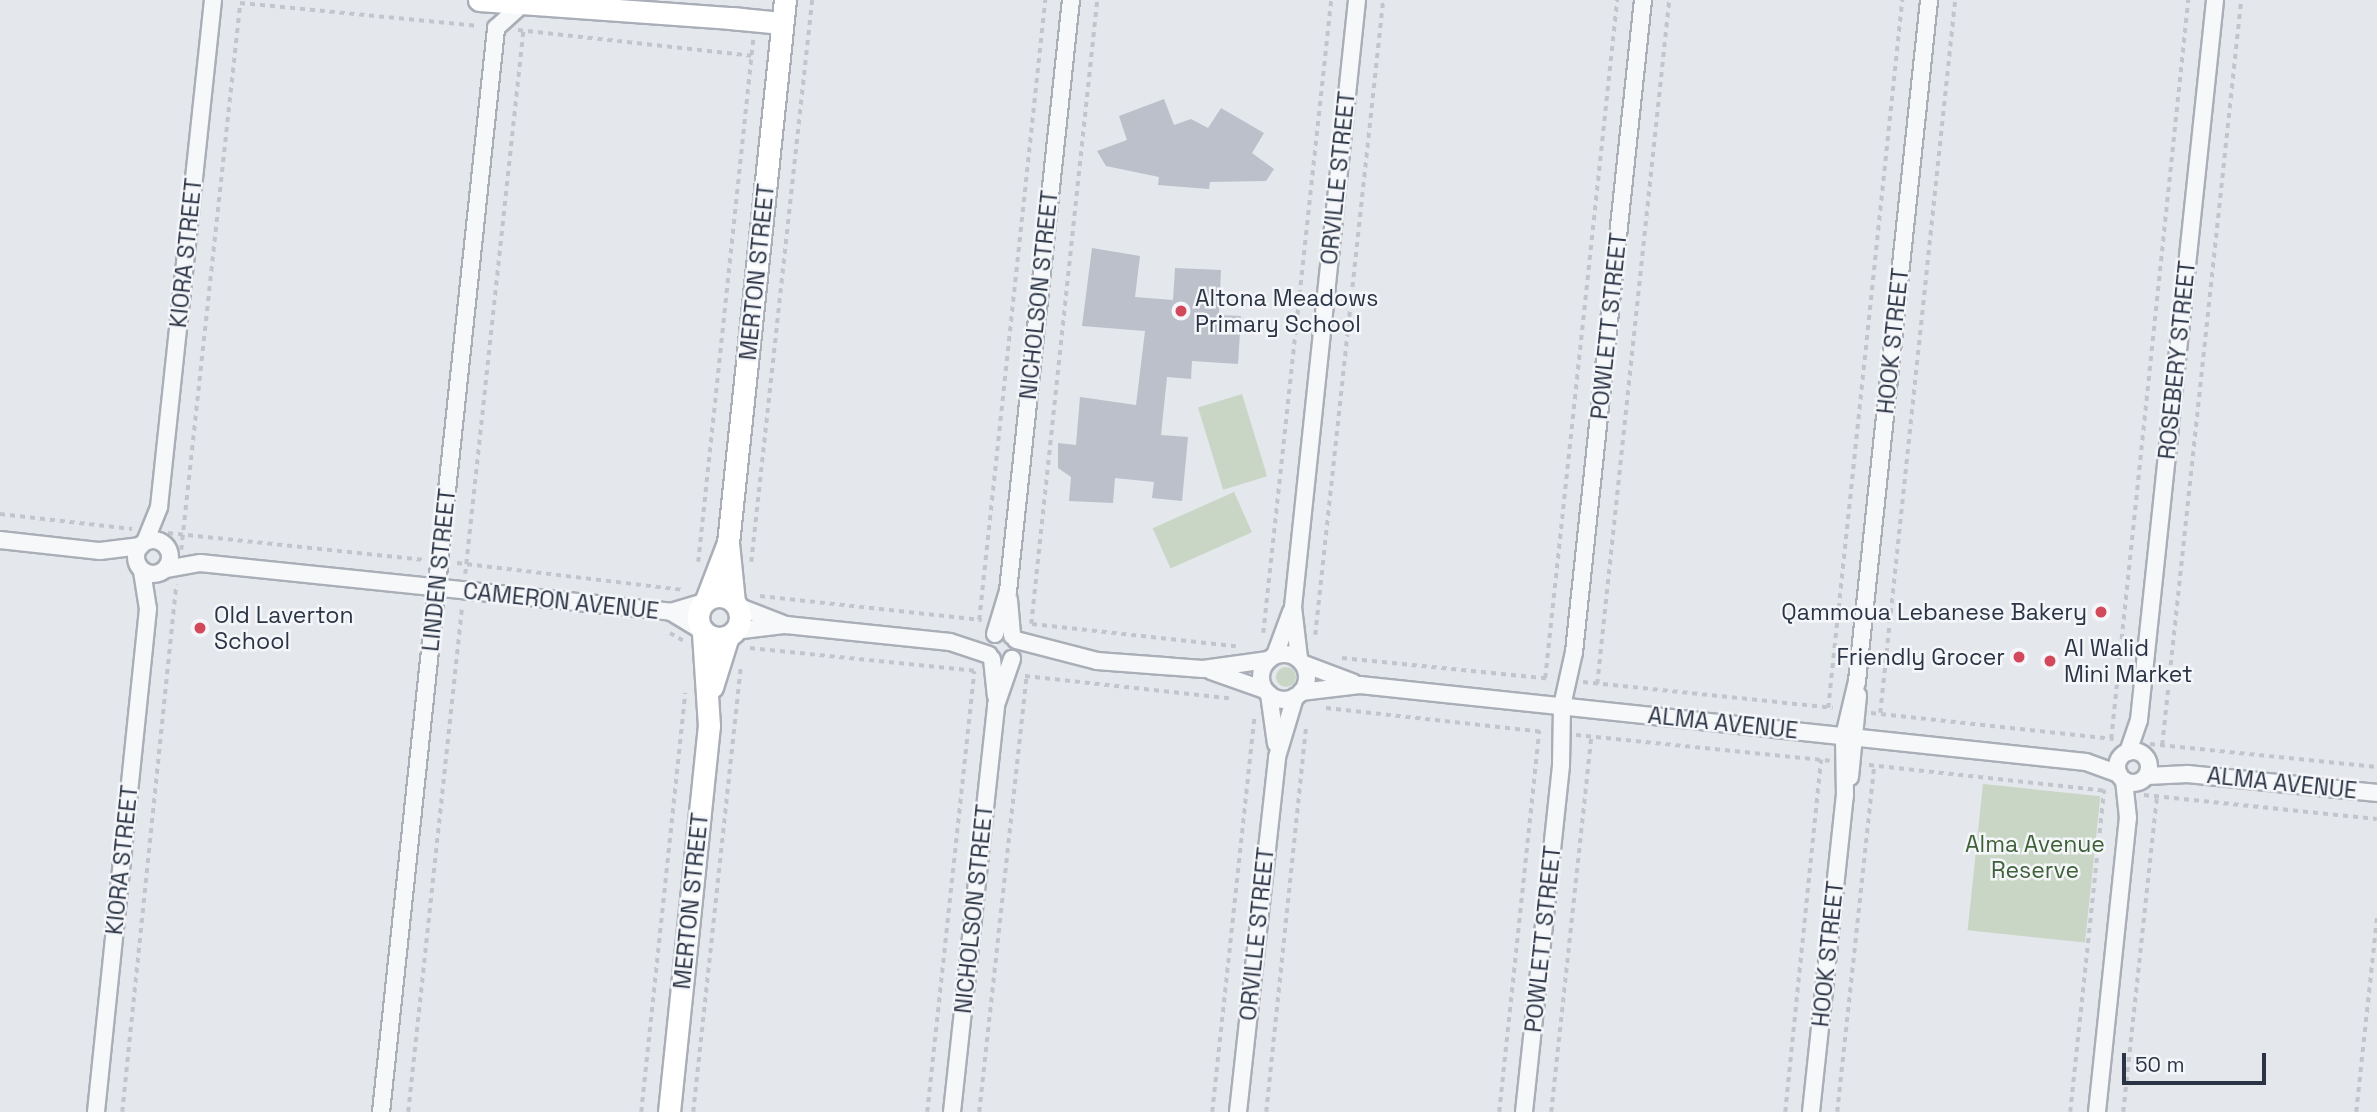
<!DOCTYPE html>
<style>
body{margin:0}
#map{position:relative;width:2377px;height:1112px;overflow:hidden;background:#e4e7ec;font-family:"Space Grotesk",sans-serif}
div>[style]{position:absolute}
.green>*{inset:0;background:#c9d6c5;transform-origin:0 0}
.round{border-radius:50%}
.building>*{inset:0;background:#bbc0ca}
.path>*{height:3.5px;margin-top:-1.75px;transform-origin:0;background:repeating-linear-gradient(90deg,#c2c5cb 0 5px,transparent 0 10px)}
.roads{filter:drop-shadow(2px 0 #a9aeb7) drop-shadow(-2px 0 #a9aeb7) drop-shadow(0 2px #a9aeb7) drop-shadow(0 -2px #a9aeb7)}
.street>*{height:16px;margin:-8px;padding:0 8px;transform-origin:8px;border-radius:8px;background:#f7f8fa}
.street>.ring{margin:-8px;padding:0;box-sizing:content-box;background:none;border:16px solid #f7f8fa;border-radius:50%}
.secondary>*{height:21px;margin:-10.5px;padding:0 10.5px;transform-origin:10.5px;border-radius:10.5px;background:#fff}
.secondary>.ring{margin:-10.5px;padding:0;box-sizing:content-box;background:none;border:21px solid #fff;border-radius:50%}
.dots>*{width:19px;height:19px;translate:-50% -50%;box-sizing:border-box;border:4px solid #f4f6f9;border-radius:50%}
span{translate:-50% -50%;white-space:nowrap;text-align:center;line-height:1.15;-webkit-text-stroke:5px #f4f6f9;paint-order:stroke}
.street-label{font-size:23px;color:#2b3445}
.poi-label{font-size:23px;color:#2b3445}
.left{translate:0 -50%;text-align:left}
.right{translate:-100% -50%;text-align:right}
.park-label{font-size:23px;color:#3f6138}
.scale{position:absolute;left:2122px;top:1053px;width:144px;height:32px;box-sizing:border-box;border:4px solid #2b3445;border-top:0;padding-left:9px;font-size:21px;line-height:24px;white-space:nowrap;color:#2b3445;-webkit-text-stroke:5px #f4f6f9;paint-order:stroke}
</style>
<div id="map">
<div class="green">
<i style="left:1242px;top:394px;width:86px;height:46px;rotate:73deg"></i>
<i style="left:1234px;top:492px;width:44px;height:89px;rotate:66deg"></i>
<i class="round" style="left:1276px;top:667px;width:20px;height:20px"></i>
<i style="left:1983px;top:784px;width:118px;height:147px;rotate:6deg"></i>
</div>
<div class="building">
<i style="clip-path:polygon(1164px 99px,1174px 125px,1191px 119px,1208px 128px,1221px 108px,1264px 133px,1252px 153px,1274px 169px,1266px 181px,1210px 182px,1209px 189px,1158px 185px,1159px 177px,1106px 166px,1097px 151px,1127px 140px,1119px 116px)"></i>
<i style="clip-path:polygon(1092px 248px,1140px 256px,1135px 297px,1173px 300px,1175px 268px,1221px 270px,1219px 315px,1241px 316px,1238px 364px,1192px 361px,1191px 379px,1167px 377px,1161px 435px,1188px 437px,1182px 501px,1152px 498px,1154px 482px,1115px 478px,1113px 503px,1069px 501px,1071px 477px,1058px 468px,1058px 443px,1076px 445px,1080px 397px,1136px 405px,1145px 331px,1082px 326px)"></i>
</div>
<div class="path">
<i style="left:518px;top:30px;width:235px;rotate:6.3deg"></i>
<i style="left:0;top:514px;width:133px;rotate:6.5deg"></i>
<i style="left:168px;top:533px;width:258px;rotate:6deg"></i>
<i style="left:181px;top:550px;width:550px;rotate:-83.84deg"></i>
<i style="left:240px;top:3px;width:240px;rotate:5.5deg"></i>
<i style="left:698px;top:562px;width:525px;rotate:-83.99deg"></i>
<i style="left:751px;top:562px;width:565px;rotate:-83.81deg"></i>
<i style="left:457px;top:563px;width:227px;rotate:6.8deg"></i>
<i style="left:465px;top:574px;width:545px;rotate:-83.89deg"></i>
<i style="left:760px;top:596px;width:223px;rotate:6.2deg"></i>
<i style="left:979px;top:620px;width:624px;rotate:-83.92deg"></i>
<i style="left:1031px;top:624px;width:627px;rotate:-83.96deg"></i>
<i style="left:1032px;top:624px;width:205px;rotate:6.2deg"></i>
<i style="left:670px;top:633px;width:16px;rotate:30deg"></i>
<i style="left:1263px;top:633px;width:637px;rotate:-83.87deg"></i>
<i style="left:1315px;top:635px;width:639px;rotate:-83.89deg"></i>
<i style="left:750px;top:648px;width:226px;rotate:5.8deg"></i>
<i style="left:1342px;top:658px;width:210px;rotate:5.7deg"></i>
<i style="left:1025px;top:676px;width:205px;rotate:6.2deg"></i>
<i style="left:1545px;top:678px;width:682px;rotate:-83.94deg"></i>
<i style="left:1583px;top:682px;width:251px;rotate:5.9deg"></i>
<i style="left:1597px;top:684px;width:688px;rotate:-83.99deg"></i>
<i style="left:1326px;top:708px;width:219px;rotate:6.3deg"></i>
<i style="left:1828px;top:708px;width:712px;rotate:-84.03deg"></i>
<i style="left:1871px;top:713px;width:244px;rotate:6.1deg"></i>
<i style="left:1880px;top:713px;width:717px;rotate:-84deg"></i>
<i style="left:1576px;top:735px;width:255px;rotate:5.8deg"></i>
<i style="left:2111px;top:739px;width:743px;rotate:-84.05deg"></i>
<i style="left:2150px;top:744px;width:228px;rotate:5.8deg"></i>
<i style="left:2162px;top:745px;width:749px;rotate:-83.95deg"></i>
<i style="left:1869px;top:765px;width:240px;rotate:6.2deg"></i>
<i style="left:2144px;top:795px;width:234px;rotate:5.9deg"></i>
<i style="left:122px;top:1112px;width:530px;rotate:-84.15deg"></i>
<i style="left:408px;top:1112px;width:509px;rotate:-83.91deg"></i>
<i style="left:641px;top:1112px;width:421px;rotate:-84deg"></i>
<i style="left:693px;top:1112px;width:450px;rotate:-83.9deg"></i>
<i style="left:927px;top:1112px;width:443px;rotate:-83.9deg"></i>
<i style="left:979px;top:1112px;width:439px;rotate:-83.8deg"></i>
<i style="left:1212px;top:1112px;width:397px;rotate:-83.9deg"></i>
<i style="left:1266px;top:1112px;width:388px;rotate:-84.1deg"></i>
<i style="left:1499px;top:1112px;width:383px;rotate:-84deg"></i>
<i style="left:1551px;top:1112px;width:377px;rotate:-83.9deg"></i>
<i style="left:1785px;top:1112px;width:354px;rotate:-84.2deg"></i>
<i style="left:1837px;top:1112px;width:349px;rotate:-83.9deg"></i>
<i style="left:2070px;top:1112px;width:324px;rotate:-84deg"></i>
<i style="left:2123px;top:1112px;width:318px;rotate:-83.9deg"></i>
<i style="left:2356px;top:1112px;width:197px;rotate:-83.9deg"></i>
</div>
<div class="roads">
<div class="street">
<i style="left:0;top:540px;width:101px;rotate:6.3deg"></i>
<i style="left:100px;top:551px;width:41px;rotate:-7deg"></i>
<i class="ring" style="left:136px;top:540px;width:18px;height:18px"></i>
<i style="left:145px;top:542px;width:38px;rotate:-68deg"></i>
<i style="left:159px;top:507px;width:510px;rotate:-83.92deg"></i>
<i style="left:166px;top:569px;width:35px;rotate:-10deg"></i>
<i style="left:200px;top:563px;width:474px;rotate:5.9deg"></i>
<i style="left:671px;top:612px;width:34px;rotate:-17deg"></i>
<i style="left:1009px;top:600px;width:36px;rotate:85deg"></i>
<i style="left:737px;top:606px;width:53px;rotate:21.2deg"></i>
<i style="left:786px;top:625px;width:165px;rotate:5.9deg"></i>
<i style="left:950px;top:642px;width:41px;rotate:18.4deg"></i>
<i style="left:671px;top:612px;width:35px;rotate:31deg"></i>
<i style="left:734px;top:631px;width:50px;rotate:-6.8deg"></i>
<i style="left:995px;top:634px;width:45px;rotate:-73.2deg"></i>
<i style="left:1008px;top:591px;width:594px;rotate:-83.92deg"></i>
<i style="left:1016px;top:640px;width:84px;rotate:14.5deg"></i>
<i style="left:1097px;top:661px;width:106px;rotate:4.3deg"></i>
<i style="left:1203px;top:669px;width:66px;rotate:-7.9deg"></i>
<i class="ring" style="left:1261px;top:654px;width:30px;height:30px"></i>
<i style="left:1275px;top:655px;width:46px;rotate:-69.6deg"></i>
<i style="left:1299px;top:658px;width:51px;rotate:-96.7deg"></i>
<i style="left:1293px;top:607px;width:610px;rotate:-83.98deg"></i>
<i style="left:992px;top:659px;width:37px;rotate:84deg"></i>
<i style="left:1304px;top:664px;width:53px;rotate:20.8deg"></i>
<i style="left:1211px;top:671px;width:57px;rotate:19.4deg"></i>
<i style="left:1301px;top:692px;width:59px;rotate:-6.8deg"></i>
<i style="left:1360px;top:685px;width:730px;rotate:6.05deg"></i>
<i style="left:2086px;top:762px;width:35px;rotate:20deg"></i>
<i style="left:1269px;top:694px;width:50px;rotate:82deg"></i>
<i class="ring" style="left:2117px;top:751px;width:16px;height:16px"></i>
<i style="left:2128px;top:752px;width:34px;rotate:-71deg"></i>
<i style="left:2139px;top:720px;width:724px;rotate:-83.97deg"></i>
<i style="left:2147px;top:776px;width:41px;rotate:-2.8deg"></i>
<i style="left:2188px;top:774px;width:190px;rotate:5.7deg"></i>
<i style="left:1850px;top:777px;width:82px;rotate:-84.4deg"></i>
<i style="left:96px;top:1112px;width:506px;rotate:-84.1deg"></i>
<i style="left:148px;top:609px;width:39px;rotate:-99deg"></i>
<i style="left:381px;top:1112px;width:1090px;rotate:-83.94deg"></i>
<i style="left:496px;top:28px;width:36px;rotate:-42deg"></i>
<i style="left:952px;top:1112px;width:409px;rotate:-83.8deg"></i>
<i style="left:996px;top:705px;width:49px;rotate:-70.8deg"></i>
<i style="left:1238px;top:1112px;width:357px;rotate:-83.7deg"></i>
<i style="left:1277px;top:757px;width:63px;rotate:-73.3deg"></i>
<i style="left:1524px;top:1112px;width:349px;rotate:-83.9deg"></i>
<i style="left:1561px;top:765px;width:59px;rotate:-89deg"></i>
<i style="left:1562px;top:706px;width:55px;rotate:-77.5deg"></i>
<i style="left:1574px;top:652px;width:656px;rotate:-83.96deg"></i>
<i style="left:1811px;top:1112px;width:318px;rotate:-83.9deg"></i>
<i style="left:1845px;top:796px;width:60px;rotate:-91deg"></i>
<i style="left:1844px;top:736px;width:57px;rotate:-76.7deg"></i>
<i style="left:1857px;top:681px;width:685px;rotate:-83.96deg"></i>
<i style="left:2097px;top:1112px;width:296px;rotate:-84deg"></i>
<i style="left:2128px;top:818px;width:38px;rotate:-96deg"></i>
</div>
<div class="secondary">
<i style="left:479px;top:0;width:264px;rotate:4.1deg"></i>
<i style="left:730px;top:18px;width:52px;rotate:5.5deg"></i>
<i class="ring" style="left:698px;top:596px;width:21px;height:21px"></i>
<i style="left:706px;top:600px;width:59px;rotate:-69.1deg"></i>
<i style="left:734px;top:602px;width:59px;rotate:-95.8deg"></i>
<i style="left:728px;top:543px;width:546px;rotate:-84.01deg"></i>
<i style="left:712px;top:687px;width:53px;rotate:-72.6deg"></i>
<i style="left:669px;top:1112px;width:388px;rotate:-84.1deg"></i>
<i style="left:709px;top:726px;width:94px;rotate:-93.7deg"></i>
</div>
</div>
<div class="dots">
<i style="left:1181px;top:311px;background:#d1495b"></i>
<i style="left:2101px;top:612px;background:#d1495b"></i>
<i style="left:200px;top:628px;background:#d1495b"></i>
<i style="left:2019px;top:657px;background:#d1495b"></i>
<i style="left:2050px;top:661px;background:#d1495b"></i>
</div>
<div class="street-label">
<span style="left:1338px;top:178px;rotate:-84deg">ORVILLE STREET</span>
<span style="left:186px;top:253px;rotate:-84deg">KIORA STREET</span>
<span style="left:757px;top:272px;rotate:-84deg">MERTON STREET</span>
<span style="left:1039px;top:295px;rotate:-84deg">NICHOLSON STREET</span>
<span style="left:1609px;top:326px;rotate:-84deg">POWLETT STREET</span>
<span style="left:1893px;top:341px;rotate:-84deg">HOOK STREET</span>
<span style="left:2177px;top:360px;rotate:-84deg">ROSEBERY STREET</span>
<span style="left:439px;top:570px;rotate:-84deg">LINDEN STREET</span>
<span style="left:561px;top:601px;rotate:6deg">CAMERON AVENUE</span>
<span style="left:1723px;top:723px;rotate:6deg">ALMA AVENUE</span>
<span style="left:2282px;top:783px;rotate:6deg">ALMA AVENUE</span>
<span style="left:122px;top:860px;rotate:-84deg">KIORA STREET</span>
<span style="left:691px;top:901px;rotate:-84deg">MERTON STREET</span>
<span style="left:974px;top:909px;rotate:-84deg">NICHOLSON STREET</span>
<span style="left:1257px;top:934px;rotate:-84deg">ORVILLE STREET</span>
<span style="left:1543px;top:939px;rotate:-84deg">POWLETT STREET</span>
<span style="left:1828px;top:954px;rotate:-84deg">HOOK STREET</span>
</div>
<div class="poi-label">
<span class="left" style="left:1195px;top:311px">Altona Meadows<br>Primary School</span>
<span class="right" style="left:2087px;top:612px">Qammoua Lebanese Bakery</span>
<span class="left" style="left:214px;top:628px">Old Laverton<br>School</span>
<span class="left" style="left:2064px;top:661px">Al Walid<br>Mini Market</span>
<span class="right" style="left:2005px;top:657px">Friendly Grocer</span>
</div>
<div class="park-label">
<span style="left:2035px;top:857px">Alma Avenue<br>Reserve</span>
</div>
<div class="scale">50 m</div>
</div>
